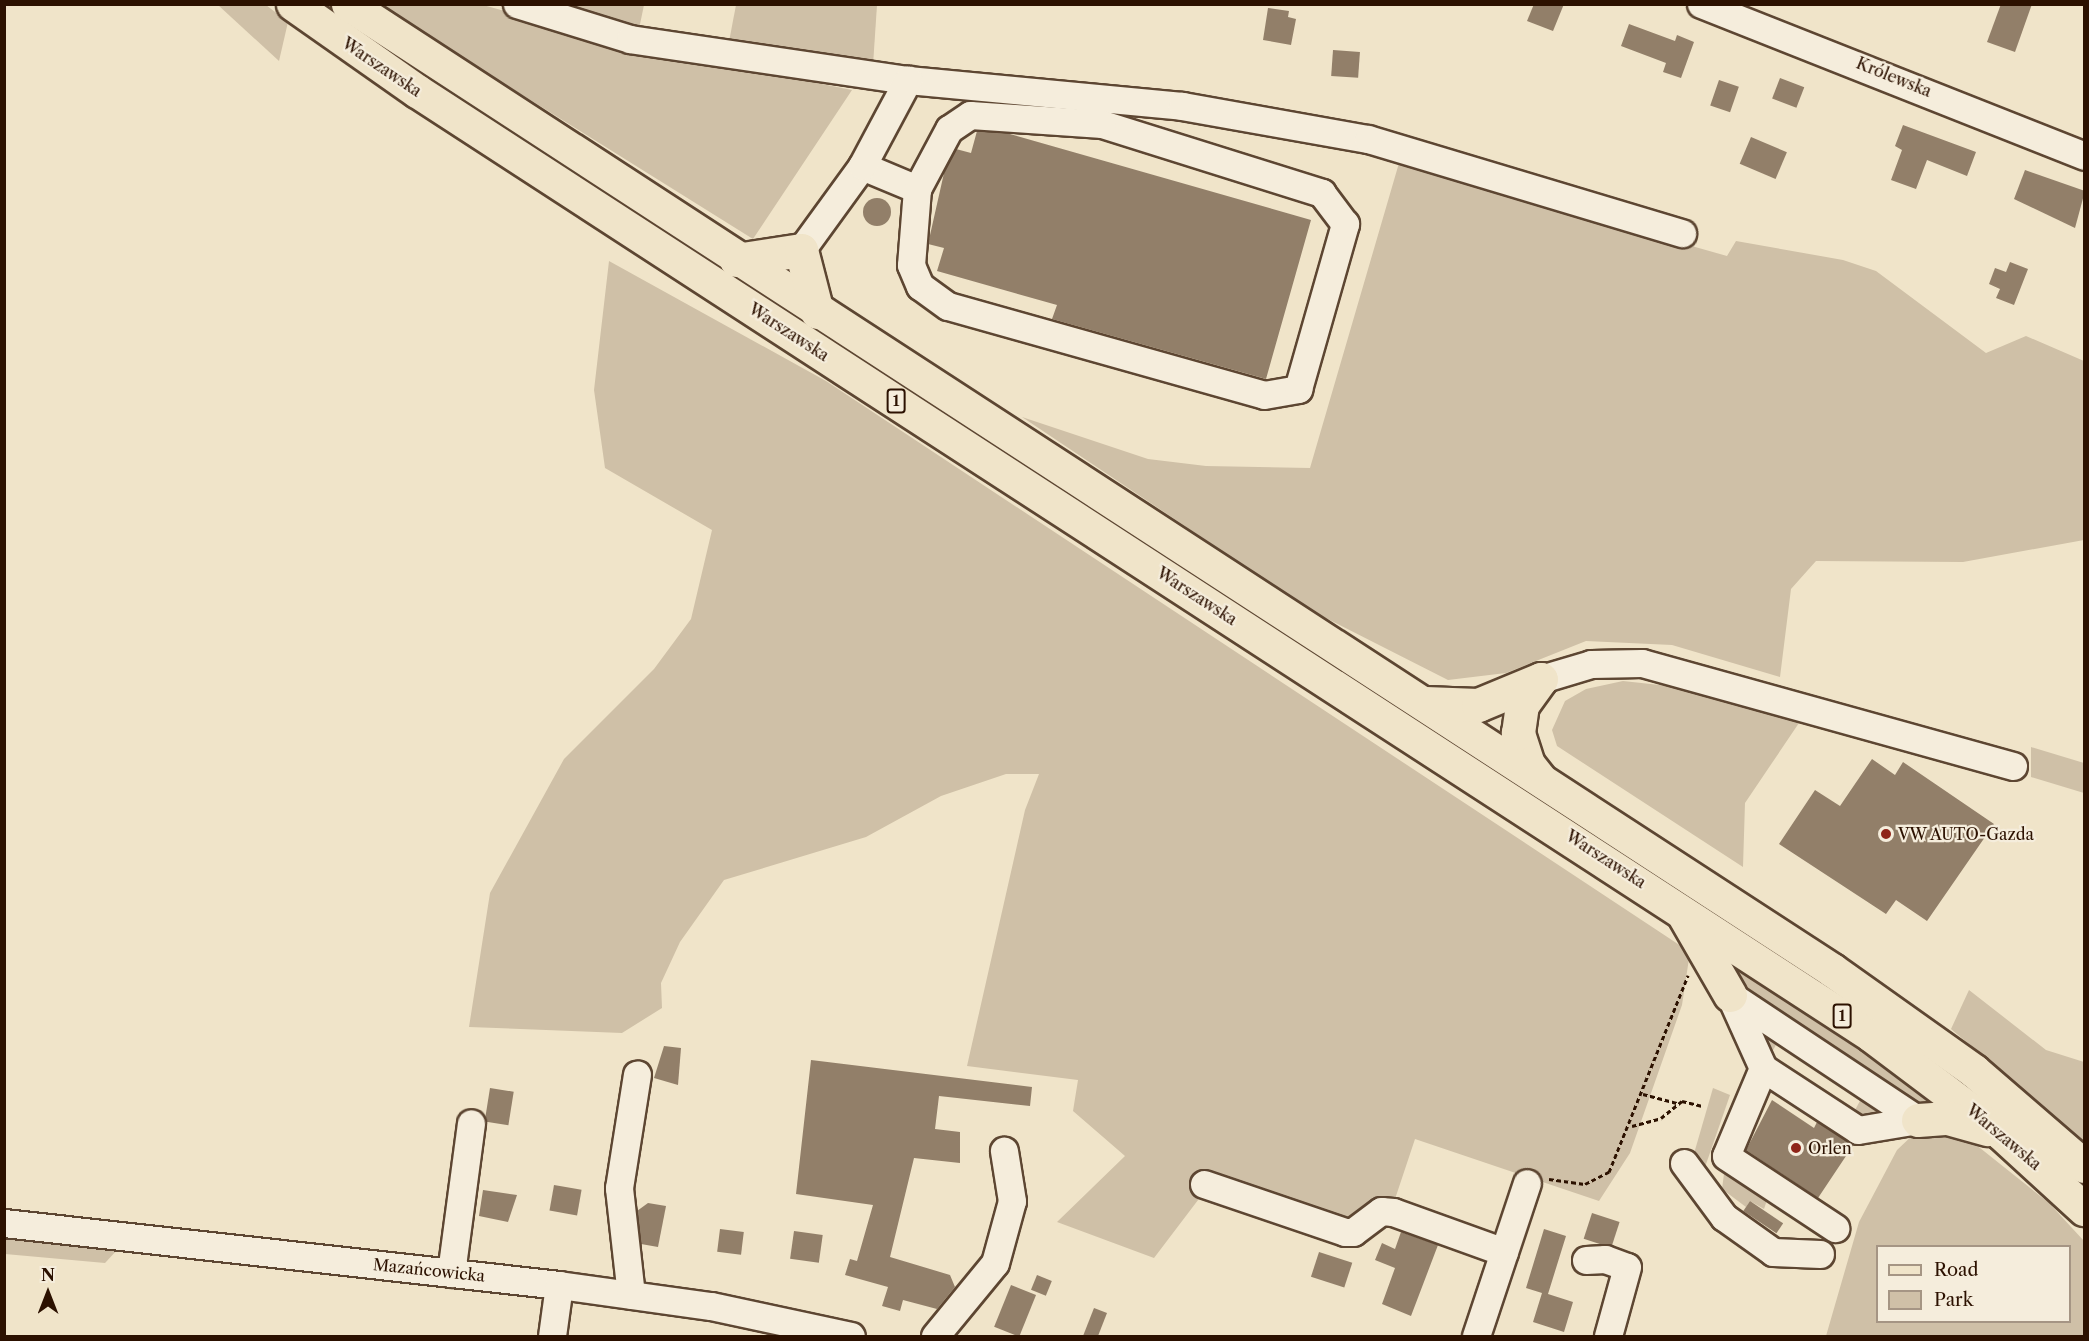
<!DOCTYPE html>
<meta charset="utf-8">
<style>
body{margin:0}
#map{position:relative;width:2089px;height:1341px;overflow:hidden;background:#f0e4c9;font-family:"Libre Caslon Text",serif}
div>[style]{position:absolute}
.green>*{inset:0;background:#cfc0a7}
.building>*{inset:0;background:#927f69;transform-origin:0 0}
.round{border-radius:50%}
.path>*{height:3px;margin-top:-1.5px;transform-origin:0;background:repeating-linear-gradient(90deg,#2c1100 0 4.5px,transparent 0 7.5px)}
.roads{filter:drop-shadow(2px 0 #5d4632) drop-shadow(-2px 0 #5d4632) drop-shadow(0 2px #5d4632) drop-shadow(0 -2px #5d4632)}
.minor>*{height:27px;margin:-13.5px;padding:0 13.5px;transform-origin:13.5px;border-radius:13.5px;background:#f5eddc}
.major>*{height:33px;margin:-16.5px;padding:0 16.5px;transform-origin:16.5px;border-radius:16.5px;background:#f0e4c9}
.dots>*{width:16px;height:16px;translate:-50% -50%;box-sizing:border-box;border:3px solid #f5eddc;border-radius:50%}
span{translate:-50% -50%;white-space:nowrap;text-align:center;line-height:1.15;-webkit-text-stroke:4.5px #f5eddc;paint-order:stroke}
.shield-label span{padding:2px 4px;background:#f5eddc;border:2px solid;border-radius:4px;-webkit-text-stroke-width:0}
.shield-label{font-size:15px;color:#2c1100;font-weight:700}
.street-label{font-size:16px;color:#2c1100}
.poi-label{font-size:16px;color:#2c1100}
.left{translate:0 -50%;text-align:left}
.frame{position:absolute;inset:0;border:6px solid #2c1100;pointer-events:none}
.legend{position:absolute;left:1876px;top:1245px;width:195px;height:78px;box-sizing:border-box;background:#f5eddc;border:2px solid #a59584;margin:0;padding:8px 10px;list-style:none;font-size:18px;color:#2c1100}
.legend li{display:flex;align-items:center;gap:12px;height:30px}
.legend b{width:30px;border:2px solid #a59584}
.north{position:absolute;left:18px;top:1263px;width:60px;height:60px;-webkit-text-stroke:4px #f5eddc;paint-order:stroke;rotate:0deg;font-size:16px;font-weight:700;line-height:24px;text-align:center;color:#2c1100}
.north::after{content:'';display:block;margin:auto;width:21px;height:27px;background:#2c1100;clip-path:polygon(50% 0,100% 100%,50% 72%,0 100%)}
</style>
<div id="map">
<div class="green">
<i style="clip-path:polygon(218px 5px,266px 5px,288px 22px,279px 61px)"></i>
<i style="clip-path:polygon(378px 5px,483px 5px,628px 45px,852px 90px,753px 239px)"></i>
<i style="clip-path:polygon(554px 5px,644px 5px,639px 29px)"></i>
<i style="clip-path:polygon(736px 5px,877px 5px,873px 65px,728px 47px)"></i>
<i style="clip-path:polygon(1399px 163px,1727px 256px,1736px 241px,1843px 260px,1876px 271px,1986px 353px,2026px 336px,2084px 361px,2084px 540px,1963px 562px,1816px 561px,1791px 589px,1780px 677px,1672px 645px,1586px 641px,1506px 673px,1448px 680px,1312px 611px,1022px 417px,1148px 459px,1206px 466px,1310px 468px)"></i>
<i style="clip-path:polygon(609px 261px,826px 381px,1690px 952px,1682px 1005px,1630px 1153px,1599px 1201px,1415px 1139px,1393px 1205px,1351px 1222px,1214px 1179px,1154px 1258px,1057px 1222px,1125px 1156px,1073px 1111px,1078px 1080px,967px 1066px,1025px 810px,1039px 774px,1006px 774px,941px 796px,866px 837px,724px 880px,680px 942px,661px 983px,662px 1008px,622px 1033px,469px 1027px,490px 893px,564px 759px,654px 669px,691px 619px,712px 530px,605px 468px,594px 390px)"></i>
<i style="clip-path:polygon(1623px 681px,1669px 686px,1801px 720px,1745px 803px,1743px 867px,1557px 746px,1552px 730px,1565px 701px,1586px 689px)"></i>
<i style="clip-path:polygon(2031px 747px,2084px 763px,2084px 793px,2031px 777px)"></i>
<i style="clip-path:polygon(1715px 948px,1956px 1110px,1918px 1107px,1741px 990px)"></i>
<i style="clip-path:polygon(1969px 990px,2046px 1050px,2084px 1062px,2084px 1141px,1951px 1029px)"></i>
<i style="clip-path:polygon(1753px 1022px,1898px 1112px,1865px 1120px,1854px 1112px,1861px 1099px,1776px 1045px,1769px 1057px)"></i>
<i style="clip-path:polygon(1713px 1088px,1730px 1095px,1704px 1170px,1693px 1157px)"></i>
<i style="clip-path:polygon(evenodd,1950px 1124px,2049px 1203px,2084px 1241px,2084px 1336px,1826px 1336px,1859px 1222px,1897px 1150px,1916px 1132px,1950px 1124px,1878px 1246px,2070px 1246px,2070px 1322px,1878px 1322px,1878px 1246px)"></i>
<i style="clip-path:polygon(1725px 1166px,1769px 1194px,1764px 1209px,1750px 1201px,1746px 1207px,1722px 1189px)"></i>
<i style="clip-path:polygon(4px 1237px,118px 1249px,105px 1263px,5px 1254px)"></i>
</div>
<div class="building">
<i style="clip-path:polygon(1534px 4px,1564px 4px,1553px 31px,1527px 21px)"></i>
<i style="clip-path:polygon(2001px 4px,2032px 4px,2015px 52px,1987px 42px)"></i>
<i style="clip-path:polygon(1268px 8px,1289px 11px,1288px 17px,1296px 19px,1291px 45px,1263px 40px)"></i>
<i style="clip-path:polygon(1629px 24px,1675px 41px,1677px 35px,1694px 42px,1681px 78px,1663px 72px,1666px 63px,1621px 46px)"></i>
<i style="left:1333px;top:50px;width:27px;height:26px;rotate:4deg"></i>
<i style="left:1780px;top:78px;width:26px;height:22px;rotate:21deg"></i>
<i style="left:1719px;top:80px;width:21px;height:27px;rotate:19deg"></i>
<i style="clip-path:polygon(1903px 125px,1976px 152px,1967px 176px,1927px 160px,1916px 189px,1891px 180px,1902px 150px,1895px 146px)"></i>
<i style="clip-path:polygon(977px 131px,1010px 134px,1311px 220px,1266px 379px,1052px 319px,1057px 305px,937px 271px,944px 248px,928px 244px,944px 173px,956px 149px,971px 153px)"></i>
<i style="left:1751px;top:137px;width:39px;height:29px;rotate:23deg"></i>
<i style="clip-path:polygon(2025px 170px,2085px 191px,2075px 228px,2014px 199px)"></i>
<i class="round" style="left:863px;top:198px;width:28px;height:28px"></i>
<i style="clip-path:polygon(2010px 262px,2028px 269px,2014px 305px,1996px 298px,2000px 289px,1989px 284px,1995px 268px,2006px 272px)"></i>
<i style="clip-path:polygon(1872px 759px,1895px 775px,1903px 762px,1994px 824px,1927px 921px,1896px 900px,1886px 914px,1779px 844px,1815px 790px,1840px 806px)"></i>
<i style="clip-path:polygon(664px 1046px,681px 1048px,678px 1085px,654px 1078px)"></i>
<i style="clip-path:polygon(811px 1060px,1032px 1087px,1030px 1106px,939px 1096px,935px 1129px,960px 1132px,960px 1163px,914px 1158px,890px 1257px,950px 1275px,955px 1287px,937px 1309px,903px 1300px,900px 1311px,882px 1306px,888px 1287px,845px 1275px,850px 1259px,857px 1261px,873px 1205px,796px 1194px)"></i>
<i style="left:490px;top:1088px;width:24px;height:34px;rotate:9deg"></i>
<i style="clip-path:polygon(1772px 1100px,1814px 1128px,1817px 1122px,1854px 1144px,1818px 1198px,1746px 1150px)"></i>
<i style="left:554px;top:1185px;width:28px;height:26px;rotate:10deg"></i>
<i style="clip-path:polygon(483px 1190px,517px 1195px,508px 1222px,479px 1216px)"></i>
<i style="left:1750px;top:1201px;width:40px;height:12px;rotate:34deg"></i>
<i style="clip-path:polygon(648px 1203px,666px 1206px,658px 1247px,641px 1244px,637px 1211px)"></i>
<i style="left:1592px;top:1213px;width:29px;height:27px;rotate:18deg"></i>
<i style="left:720px;top:1229px;width:24px;height:23px;rotate:7deg"></i>
<i style="clip-path:polygon(1544px 1229px,1566px 1236px,1548px 1294px,1573px 1302px,1564px 1332px,1533px 1322px,1542px 1293px,1526px 1288px)"></i>
<i style="left:794px;top:1231px;width:29px;height:28px;rotate:8deg"></i>
<i style="clip-path:polygon(1401px 1232px,1438px 1245px,1411px 1316px,1382px 1304px,1395px 1268px,1375px 1260px,1382px 1243px,1395px 1249px)"></i>
<i style="left:1319px;top:1252px;width:35px;height:26px;rotate:18deg"></i>
<i style="left:1037px;top:1275px;width:16px;height:16px;rotate:22deg"></i>
<i style="left:1011px;top:1285px;width:27px;height:45px;rotate:22deg"></i>
<i style="clip-path:polygon(1094px 1308px,1107px 1313px,1098px 1336px,1083px 1336px)"></i>
</div>
<div class="path">
<i style="left:1643px;top:1094px;width:35px;rotate:15deg"></i>
<i style="left:1632px;top:1126px;width:30px;rotate:-15deg"></i>
<i style="left:1661px;top:1118px;width:27px;rotate:-39deg"></i>
<i style="left:1682px;top:1101px;width:21px;rotate:14deg"></i>
<i style="left:1549px;top:1179px;width:36px;rotate:8deg"></i>
<i style="left:1585px;top:1184px;width:27px;rotate:-27deg"></i>
<i style="left:1609px;top:1172px;width:212px;rotate:-68.1deg"></i>
</div>
<div class="roads">
<div class="minor">
<i style="left:517px;top:4px;width:118px;rotate:17.2deg"></i>
<i style="left:630px;top:39px;width:281px;rotate:8.4deg"></i>
<i style="left:908px;top:80px;width:275px;rotate:5.4deg"></i>
<i style="left:1182px;top:106px;width:189px;rotate:10.1deg"></i>
<i style="left:1368px;top:139px;width:328px;rotate:16.7deg"></i>
<i style="left:1701px;top:4px;width:412px;rotate:21.6deg"></i>
<i style="left:862px;top:166px;width:60px;rotate:22.7deg"></i>
<i style="left:917px;top:189px;width:76px;rotate:94.5deg"></i>
<i style="left:911px;top:265px;width:23px;rotate:67deg"></i>
<i style="left:920px;top:286px;width:34px;rotate:36deg"></i>
<i style="left:948px;top:306px;width:328px;rotate:15.7deg"></i>
<i style="left:1264px;top:395px;width:35px;rotate:-10deg"></i>
<i style="left:1298px;top:389px;width:172px;rotate:-74.1deg"></i>
<i style="left:1345px;top:224px;width:39px;rotate:-127deg"></i>
<i style="left:1322px;top:193px;width:231px;rotate:-162.6deg"></i>
<i style="left:1102px;top:124px;width:132px;rotate:-176.1deg"></i>
<i style="left:970px;top:115px;width:25px;rotate:146deg"></i>
<i style="left:949px;top:129px;width:68px;rotate:118.1deg"></i>
<i style="left:801px;top:250px;width:104px;rotate:-54deg"></i>
<i style="left:862px;top:166px;width:98px;rotate:-61.9deg"></i>
<i style="left:1541px;top:679px;width:52px;rotate:-16.7deg"></i>
<i style="left:1591px;top:664px;width:51px;rotate:-1.1deg"></i>
<i style="left:1642px;top:663px;width:385px;rotate:15.5deg"></i>
<i style="left:1730px;top:995px;width:80px;rotate:65.7deg"></i>
<i style="left:1763px;top:1068px;width:113px;rotate:33.1deg"></i>
<i style="left:1858px;top:1130px;width:61px;rotate:-9.5deg"></i>
<i style="left:1730px;top:995px;width:226px;rotate:33.6deg"></i>
<i style="left:1763px;top:1068px;width:95px;rotate:112.8deg"></i>
<i style="left:1726px;top:1156px;width:131px;rotate:33.4deg"></i>
<i style="left:1684px;top:1163px;width:67px;rotate:53.5deg"></i>
<i style="left:1724px;top:1217px;width:60px;rotate:35.5deg"></i>
<i style="left:1773px;top:1252px;width:47px;rotate:2.4deg"></i>
<i style="left:1204px;top:1184px;width:149px;rotate:18.8deg"></i>
<i style="left:1345px;top:1232px;width:8px"></i>
<i style="left:1353px;top:1232px;width:35px;rotate:-37deg"></i>
<i style="left:1381px;top:1211px;width:12px;rotate:5deg"></i>
<i style="left:1393px;top:1212px;width:118px;rotate:19.8deg"></i>
<i style="left:4px;top:1223px;width:558px;rotate:6.37deg"></i>
<i style="left:559px;top:1285px;width:153px;rotate:7.9deg"></i>
<i style="left:711px;top:1306px;width:143px;rotate:12.1deg"></i>
<i style="left:1586px;top:1260px;width:19px;rotate:-3deg"></i>
<i style="left:1605px;top:1259px;width:23px;rotate:20deg"></i>
<i style="left:1627px;top:1267px;width:72px;rotate:105.4deg"></i>
<i style="left:451px;top:1273px;width:151px;rotate:-82.4deg"></i>
<i style="left:631px;top:1295px;width:108px;rotate:-96.4deg"></i>
<i style="left:619px;top:1188px;width:115px;rotate:-81deg"></i>
<i style="left:552px;top:1336px;width:51px;rotate:-82.2deg"></i>
<i style="left:935px;top:1336px;width:94px;rotate:-50.6deg"></i>
<i style="left:995px;top:1263px;width:64px;rotate:-74.7deg"></i>
<i style="left:1012px;top:1201px;width:51px;rotate:-99.1deg"></i>
<i style="left:1476px;top:1336px;width:161px;rotate:-71.6deg"></i>
</div>
<div class="major">
<i style="left:293px;top:4px;width:151px;rotate:35.1deg"></i>
<i style="left:417px;top:91px;width:1734px;rotate:32.99deg"></i>
<i style="left:1871px;top:1035px;width:163px;rotate:37deg"></i>
<i style="left:2001px;top:1133px;width:113px;rotate:42.5deg"></i>
<i style="left:348px;top:4px;width:1771px;rotate:33.06deg"></i>
<i style="left:1832px;top:970px;width:174px;rotate:35.4deg"></i>
<i style="left:1974px;top:1071px;width:145px;rotate:40.8deg"></i>
<i style="left:736px;top:260px;width:66px;rotate:-8.7deg"></i>
<i style="left:801px;top:250px;width:64px;rotate:75.5deg"></i>
<i style="left:1425px;top:703px;width:53px;rotate:2.2deg"></i>
<i style="left:1478px;top:705px;width:68px;rotate:-22.4deg"></i>
<i style="left:1539px;top:778px;width:18px;rotate:-128deg"></i>
<i style="left:1528px;top:764px;width:33px;rotate:-108deg"></i>
<i style="left:1518px;top:733px;width:28px;rotate:-82deg"></i>
<i style="left:1522px;top:705px;width:32px;rotate:-54deg"></i>
<i style="left:1685px;top:917px;width:90px;rotate:60deg"></i>
<i style="left:1918px;top:1120px;width:30px;rotate:-4deg"></i>
<i style="left:1948px;top:1118px;width:41px;rotate:15.8deg"></i>
</div>
</div>
<div class="dots">
<i style="left:1886px;top:834px;background:#8f2418"></i>
<i style="left:1796px;top:1148px;background:#8f2418"></i>
</div>
<div class="shield-label">
<span style="left:896px;top:401px">1</span>
<span style="left:1842px;top:1016px">1</span>
</div>
<div class="street-label">
<span style="left:382px;top:67px;rotate:34deg">Warszawska</span>
<span style="left:1894px;top:77px;rotate:22deg">Królewska</span>
<span style="left:789px;top:332px;rotate:33deg">Warszawska</span>
<span style="left:1197px;top:596px;rotate:33deg">Warszawska</span>
<span style="left:1606px;top:859px;rotate:33deg">Warszawska</span>
<span style="left:2004px;top:1137px;rotate:40deg">Warszawska</span>
<span style="left:429px;top:1270px;rotate:6deg">Mazańcowicka</span>
</div>
<div class="poi-label">
<span class="left" style="left:1898px;top:834px">VW AUTO-Gazda</span>
<span class="left" style="left:1808px;top:1148px">Orlen</span>
</div>
<div class="frame"></div>
<ul class="legend">
<li><b style="height:8px;background:#f0e4c9"></b>Road</li>
<li><b style="height:16px;background:#cfc0a7"></b>Park</li>
</ul>
<div class="north">N</div>
</div>
